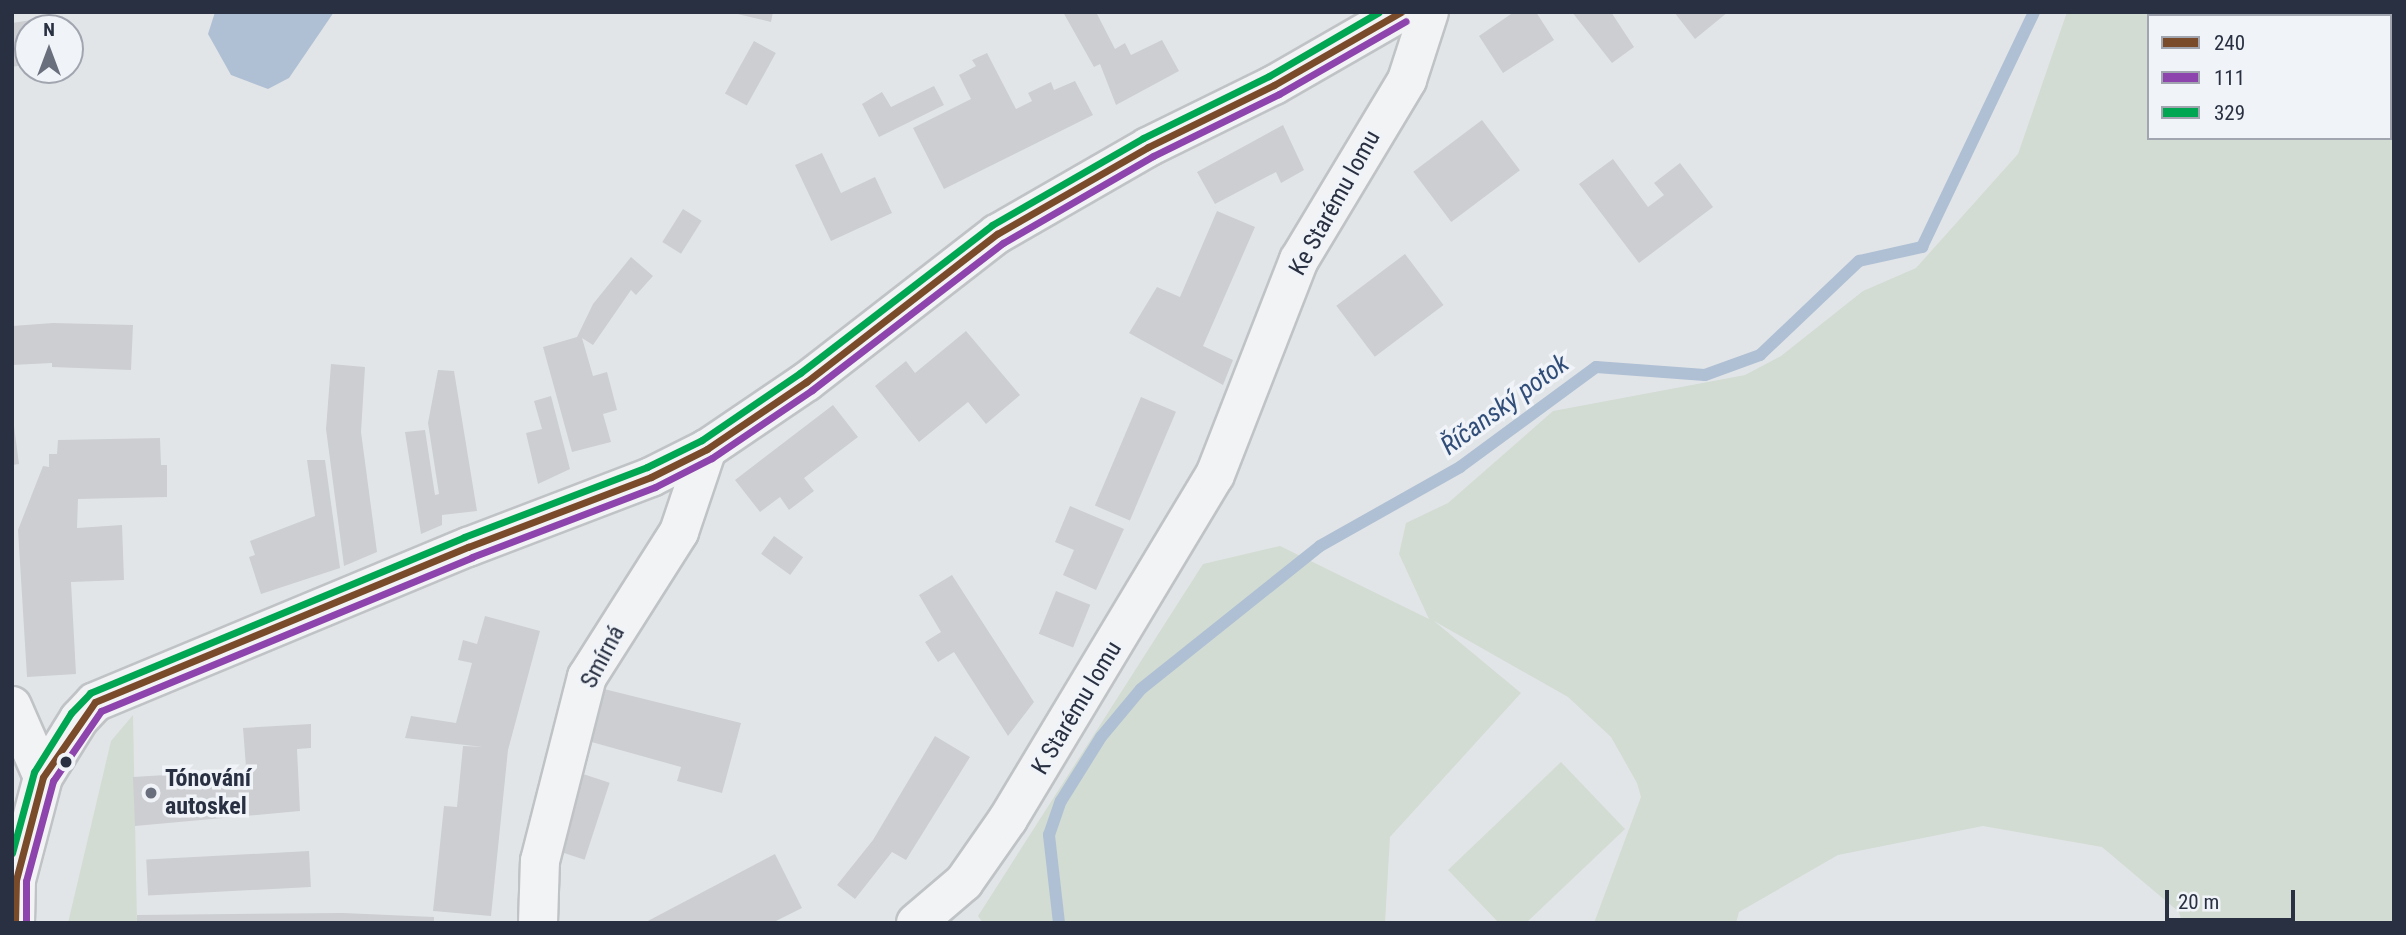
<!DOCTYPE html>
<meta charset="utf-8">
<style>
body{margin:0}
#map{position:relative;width:2406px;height:935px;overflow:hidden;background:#e2e5e8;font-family:"Roboto Condensed",sans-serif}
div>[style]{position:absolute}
.green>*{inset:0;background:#d2dcd3}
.water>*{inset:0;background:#b0c0d4}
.stream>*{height:12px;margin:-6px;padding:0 6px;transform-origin:6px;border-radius:6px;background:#b0c0d4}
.building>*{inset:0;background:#ccced2;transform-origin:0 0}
.roads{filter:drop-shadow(2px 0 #c0c3c6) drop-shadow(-2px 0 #c0c3c6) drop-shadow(0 2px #c0c3c6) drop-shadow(0 -2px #c0c3c6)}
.minor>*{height:38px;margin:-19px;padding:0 19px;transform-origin:19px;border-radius:19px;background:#f2f3f4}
.tertiary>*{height:38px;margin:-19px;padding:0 19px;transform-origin:19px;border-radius:19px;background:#f2f3f4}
.bus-1>*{height:7px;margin:-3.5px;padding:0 3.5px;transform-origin:3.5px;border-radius:3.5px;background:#7a4b2a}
.bus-2>*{height:7px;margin:-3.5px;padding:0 3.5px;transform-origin:3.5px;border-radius:3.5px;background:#8e44ad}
.bus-3>*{height:7px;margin:-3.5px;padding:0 3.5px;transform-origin:3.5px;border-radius:3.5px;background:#00a651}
.dots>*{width:19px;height:19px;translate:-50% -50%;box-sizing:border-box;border:4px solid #f0f3f7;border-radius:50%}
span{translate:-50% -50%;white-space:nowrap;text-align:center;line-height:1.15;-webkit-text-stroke:7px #f0f3f7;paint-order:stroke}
.street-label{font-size:24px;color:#283042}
.poi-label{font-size:24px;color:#283042;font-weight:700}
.left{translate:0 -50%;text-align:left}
.water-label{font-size:26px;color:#304d79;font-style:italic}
.frame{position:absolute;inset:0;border:14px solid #283042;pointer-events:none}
.legend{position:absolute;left:2147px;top:14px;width:245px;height:126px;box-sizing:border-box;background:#f0f3f7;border:2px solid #a0a5af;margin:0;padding:9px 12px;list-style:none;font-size:21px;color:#283042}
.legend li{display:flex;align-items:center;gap:14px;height:35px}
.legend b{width:35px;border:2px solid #a0a5af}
.north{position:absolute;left:14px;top:14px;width:70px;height:70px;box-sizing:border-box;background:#f0f3f7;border:2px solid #a0a5af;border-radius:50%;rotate:0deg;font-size:19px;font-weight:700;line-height:28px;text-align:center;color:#283042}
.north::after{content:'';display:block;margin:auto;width:24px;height:32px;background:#696f7c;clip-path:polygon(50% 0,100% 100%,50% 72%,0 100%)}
.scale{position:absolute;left:2165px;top:890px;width:130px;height:32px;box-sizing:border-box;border:4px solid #283042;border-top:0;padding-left:9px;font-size:21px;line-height:24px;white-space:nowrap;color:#283042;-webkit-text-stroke:5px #f0f3f7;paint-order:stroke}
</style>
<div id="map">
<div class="green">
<i style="clip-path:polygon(evenodd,2067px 12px,2394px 12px,2394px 923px,2182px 923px,2179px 912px,2102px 847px,1983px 826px,1838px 855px,1739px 912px,1736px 923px,1594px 923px,1641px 797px,1637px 783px,1611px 737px,1568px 697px,1434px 621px,1521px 693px,1390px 837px,1385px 923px,983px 923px,978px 916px,1203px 564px,1280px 546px,1429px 619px,1399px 554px,1406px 523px,1448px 503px,1553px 411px,1745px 375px,1781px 356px,1863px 291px,1916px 268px,2018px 154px,2067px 12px,2149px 16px,2390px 16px,2390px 138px,2149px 138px,2149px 16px)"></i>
<i style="clip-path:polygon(133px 715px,137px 923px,68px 923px,111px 741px)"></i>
<i style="clip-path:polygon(1561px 762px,1625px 829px,1526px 923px,1499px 923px,1448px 870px)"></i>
</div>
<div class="water">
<i style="clip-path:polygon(215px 12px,334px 12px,289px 78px,268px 89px,231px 75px,208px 34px)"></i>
</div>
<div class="stream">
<i style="left:1059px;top:923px;width:89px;rotate:-96.5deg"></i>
<i style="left:1049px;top:835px;width:36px;rotate:-71deg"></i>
<i style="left:1061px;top:801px;width:75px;rotate:-58deg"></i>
<i style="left:1101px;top:737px;width:62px;rotate:-50.2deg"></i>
<i style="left:1141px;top:689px;width:229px;rotate:-38.6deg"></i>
<i style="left:1320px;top:546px;width:161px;rotate:-29.4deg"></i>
<i style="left:1460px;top:467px;width:169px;rotate:-36.3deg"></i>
<i style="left:1596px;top:367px;width:109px;rotate:4.2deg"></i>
<i style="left:1705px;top:375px;width:59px;rotate:-20deg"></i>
<i style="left:1760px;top:355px;width:137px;rotate:-43.5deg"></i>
<i style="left:1859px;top:261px;width:65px;rotate:-12.5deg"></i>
<i style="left:1922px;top:247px;width:260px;rotate:-64.5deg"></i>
</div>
<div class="building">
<i style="clip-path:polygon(729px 12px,773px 12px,771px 22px)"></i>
<i style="clip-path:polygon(1063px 12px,1096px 12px,1115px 49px,1125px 43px,1131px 55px,1162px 40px,1179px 71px,1116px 105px,1100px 64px,1094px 67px)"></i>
<i style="clip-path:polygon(1514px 12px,1536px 12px,1554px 40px,1503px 73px,1479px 36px)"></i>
<i style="clip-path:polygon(1572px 12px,1611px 12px,1634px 47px,1612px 63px)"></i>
<i style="clip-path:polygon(1674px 12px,1728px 12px,1695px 39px)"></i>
<i style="clip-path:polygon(38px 19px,39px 28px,28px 28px,28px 64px,12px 67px,12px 23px)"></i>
<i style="left:754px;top:41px;width:25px;height:60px;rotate:29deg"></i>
<i style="clip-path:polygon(987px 53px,1016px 109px,1032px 101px,1028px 93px,1051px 82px,1054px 90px,1075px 81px,1093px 115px,944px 189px,913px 128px,971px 99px,959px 75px,976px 66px,972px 60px)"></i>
<i style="clip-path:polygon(934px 86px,944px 105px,879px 137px,862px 104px,882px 92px,891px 107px)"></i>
<i style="left:1482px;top:120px;width:63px;height:86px;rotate:53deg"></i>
<i style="clip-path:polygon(1283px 125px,1304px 170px,1281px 183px,1276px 172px,1215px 204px,1197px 172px)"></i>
<i style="clip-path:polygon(822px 153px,841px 193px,875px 177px,892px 213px,831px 241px,795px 165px)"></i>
<i style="clip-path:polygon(1613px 159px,1648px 207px,1664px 195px,1654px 183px,1680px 163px,1713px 207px,1639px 263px,1579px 184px)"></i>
<i style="left:683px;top:209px;width:22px;height:39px;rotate:32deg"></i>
<i style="clip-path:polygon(1217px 211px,1255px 227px,1203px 346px,1233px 360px,1223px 385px,1129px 333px,1157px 287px,1180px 297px)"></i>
<i style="left:1405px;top:254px;width:64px;height:86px;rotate:53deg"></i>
<i style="clip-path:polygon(631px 257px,653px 276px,636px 295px,631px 290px,593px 345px,582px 338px,593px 376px,607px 372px,617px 410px,603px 414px,611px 442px,572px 452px,543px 347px,577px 337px,593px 304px)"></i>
<i style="clip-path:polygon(53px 323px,133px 325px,131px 370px,52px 367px,52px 363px,12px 365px,12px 326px)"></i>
<i style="clip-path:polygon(966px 331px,1020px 395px,986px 424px,968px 402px,919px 442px,875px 386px,906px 361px,915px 373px)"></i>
<i style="clip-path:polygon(331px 364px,365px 367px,361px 432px,377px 552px,344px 566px,326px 429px)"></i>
<i style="clip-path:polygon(438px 370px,454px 371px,477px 511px,442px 515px,442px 525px,421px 534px,405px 432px,425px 430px,435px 495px,439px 494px,428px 423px)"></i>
<i style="clip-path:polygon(551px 396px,570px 469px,538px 484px,526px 433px,542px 429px,534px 401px)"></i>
<i style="left:1141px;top:397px;width:38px;height:118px;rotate:23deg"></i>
<i style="clip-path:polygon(833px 405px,858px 437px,804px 478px,814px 491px,789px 510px,780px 497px,760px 512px,735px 480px)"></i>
<i style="clip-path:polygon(12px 411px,19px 464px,12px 465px)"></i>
<i style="clip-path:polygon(160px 438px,161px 465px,167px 465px,167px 497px,78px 499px,77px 528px,122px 525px,124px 580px,71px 582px,76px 674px,27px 677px,18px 530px,43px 466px,49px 467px,49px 454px,57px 454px,58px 440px)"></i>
<i style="clip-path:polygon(307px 460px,325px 460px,340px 568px,261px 594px,249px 557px,255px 555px,250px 541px,315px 516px)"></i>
<i style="clip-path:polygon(1070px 506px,1124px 529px,1096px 590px,1063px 575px,1074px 550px,1055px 542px)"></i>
<i style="left:774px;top:536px;width:36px;height:22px;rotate:36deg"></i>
<i style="clip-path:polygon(952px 575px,1034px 702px,1008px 736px,954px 652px,938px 662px,925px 642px,941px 632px,919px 595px)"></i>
<i style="left:1056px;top:591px;width:37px;height:46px;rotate:22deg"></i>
<i style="clip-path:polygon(485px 616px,540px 631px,508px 750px,491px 916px,433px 911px,444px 806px,457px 807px,463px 746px,483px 747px,405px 738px,411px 716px,456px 723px,472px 663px,458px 660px,463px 640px,477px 644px)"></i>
<i style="clip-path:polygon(604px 689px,741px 723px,722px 793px,677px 781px,681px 767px,588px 741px)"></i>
<i style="clip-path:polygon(311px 724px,311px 748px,297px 749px,300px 811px,135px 826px,133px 777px,182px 774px,183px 785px,247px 780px,243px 728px)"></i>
<i style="clip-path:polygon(935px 736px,970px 757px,906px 860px,892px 852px,855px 899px,837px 885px,873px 840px)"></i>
<i style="left:583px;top:774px;width:28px;height:81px;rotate:18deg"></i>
<i style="left:309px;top:851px;width:36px;height:163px;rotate:87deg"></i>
<i style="clip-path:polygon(775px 854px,802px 908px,772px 923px,644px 923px)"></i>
<i style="clip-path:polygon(343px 913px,434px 917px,434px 923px,137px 923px,137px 915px)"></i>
</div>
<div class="roads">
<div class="minor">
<i style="left:12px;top:706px;width:77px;rotate:66.4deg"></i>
<i style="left:538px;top:923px;width:62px;rotate:-88.2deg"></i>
<i style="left:540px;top:861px;width:190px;rotate:-75.7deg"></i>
<i style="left:587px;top:677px;width:172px;rotate:-57.6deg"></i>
<i style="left:679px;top:532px;width:88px;rotate:-71.4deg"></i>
<i style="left:916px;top:923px;width:63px;rotate:-40.5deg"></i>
<i style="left:964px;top:882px;width:77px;rotate:-55.1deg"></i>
<i style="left:1008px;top:819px;width:401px;rotate:-59deg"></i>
<i style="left:1215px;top:475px;width:231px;rotate:-68.7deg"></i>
<i style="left:1299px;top:260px;width:210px;rotate:-59deg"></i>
<i style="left:1407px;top:80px;width:71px;rotate:-72.1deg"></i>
</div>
<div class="tertiary">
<i style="left:15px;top:923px;width:43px;rotate:-88.7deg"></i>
<i style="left:16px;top:880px;width:106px;rotate:-75.3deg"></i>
<i style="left:43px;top:777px;width:68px;rotate:-58.2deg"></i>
<i style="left:79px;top:719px;width:23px;rotate:-47deg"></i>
<i style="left:95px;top:702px;width:404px;rotate:-22.6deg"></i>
<i style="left:468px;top:547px;width:196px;rotate:-20.9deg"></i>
<i style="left:651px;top:477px;width:63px;rotate:-26.6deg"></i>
<i style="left:707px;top:449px;width:120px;rotate:-34.1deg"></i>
<i style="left:806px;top:382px;width:242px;rotate:-37.8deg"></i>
<i style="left:997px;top:234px;width:174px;rotate:-29.9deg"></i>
<i style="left:1148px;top:147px;width:140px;rotate:-26.2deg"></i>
<i style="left:1274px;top:85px;width:146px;rotate:-29.9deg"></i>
</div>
</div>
<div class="bus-1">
<i style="left:15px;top:923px;width:43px;rotate:-88.7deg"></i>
<i style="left:16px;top:880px;width:106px;rotate:-75.3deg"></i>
<i style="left:43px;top:777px;width:91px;rotate:-55.3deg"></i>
<i style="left:95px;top:702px;width:404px;rotate:-22.6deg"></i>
<i style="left:468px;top:547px;width:196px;rotate:-20.9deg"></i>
<i style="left:651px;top:477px;width:63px;rotate:-26.6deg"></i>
<i style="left:707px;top:449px;width:120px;rotate:-34.1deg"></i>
<i style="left:806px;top:382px;width:242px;rotate:-37.8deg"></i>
<i style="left:997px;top:234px;width:174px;rotate:-29.9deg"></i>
<i style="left:1148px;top:147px;width:140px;rotate:-26.2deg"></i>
<i style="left:1274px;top:85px;width:146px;rotate:-29.9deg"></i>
</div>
<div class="bus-2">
<i style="left:26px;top:923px;width:42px;rotate:-90deg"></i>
<i style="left:26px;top:881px;width:104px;rotate:-74.9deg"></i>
<i style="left:53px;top:781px;width:85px;rotate:-55.6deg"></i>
<i style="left:101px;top:711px;width:402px;rotate:-22.5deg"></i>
<i style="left:472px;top:557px;width:196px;rotate:-20.9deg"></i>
<i style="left:655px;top:487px;width:64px;rotate:-27deg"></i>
<i style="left:712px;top:458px;width:121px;rotate:-34.2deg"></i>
<i style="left:812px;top:390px;width:241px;rotate:-37.6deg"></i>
<i style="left:1003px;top:243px;width:173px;rotate:-30.1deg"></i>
<i style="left:1153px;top:156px;width:140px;rotate:-26.2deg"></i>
<i style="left:1279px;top:94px;width:146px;rotate:-29.9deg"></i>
</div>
<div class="bus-3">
<i style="left:12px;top:853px;width:84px;rotate:-74.8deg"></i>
<i style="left:34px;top:772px;width:70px;rotate:-57.9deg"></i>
<i style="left:71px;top:713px;width:28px;rotate:-46deg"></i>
<i style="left:90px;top:693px;width:405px;rotate:-22.6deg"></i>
<i style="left:464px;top:537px;width:196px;rotate:-20.9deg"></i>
<i style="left:647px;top:467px;width:61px;rotate:-26.1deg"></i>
<i style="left:702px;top:440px;width:119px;rotate:-34.4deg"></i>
<i style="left:800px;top:373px;width:242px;rotate:-37.6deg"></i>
<i style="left:992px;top:225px;width:174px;rotate:-29.9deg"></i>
<i style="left:1143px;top:138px;width:140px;rotate:-26.2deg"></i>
<i style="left:1269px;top:76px;width:127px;rotate:-30.2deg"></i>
</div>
<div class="dots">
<i style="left:66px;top:762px;background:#283042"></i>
<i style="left:151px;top:793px;background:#696f7c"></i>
</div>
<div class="street-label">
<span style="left:1335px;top:203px;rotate:-61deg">Ke Starému lomu</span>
<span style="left:603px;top:657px;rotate:-62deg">Smírná</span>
<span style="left:1077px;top:708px;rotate:-59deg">K Starému lomu</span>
</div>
<div class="poi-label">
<span class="left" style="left:165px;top:793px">Tónování<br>autoskel</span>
</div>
<div class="water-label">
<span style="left:1505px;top:405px;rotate:-36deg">Říčanský potok</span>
</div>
<div class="frame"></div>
<ul class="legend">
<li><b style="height:9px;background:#7a4b2a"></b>240</li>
<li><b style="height:9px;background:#8e44ad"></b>111</li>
<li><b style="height:9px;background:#00a651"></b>329</li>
</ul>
<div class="north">N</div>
<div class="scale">20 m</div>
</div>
